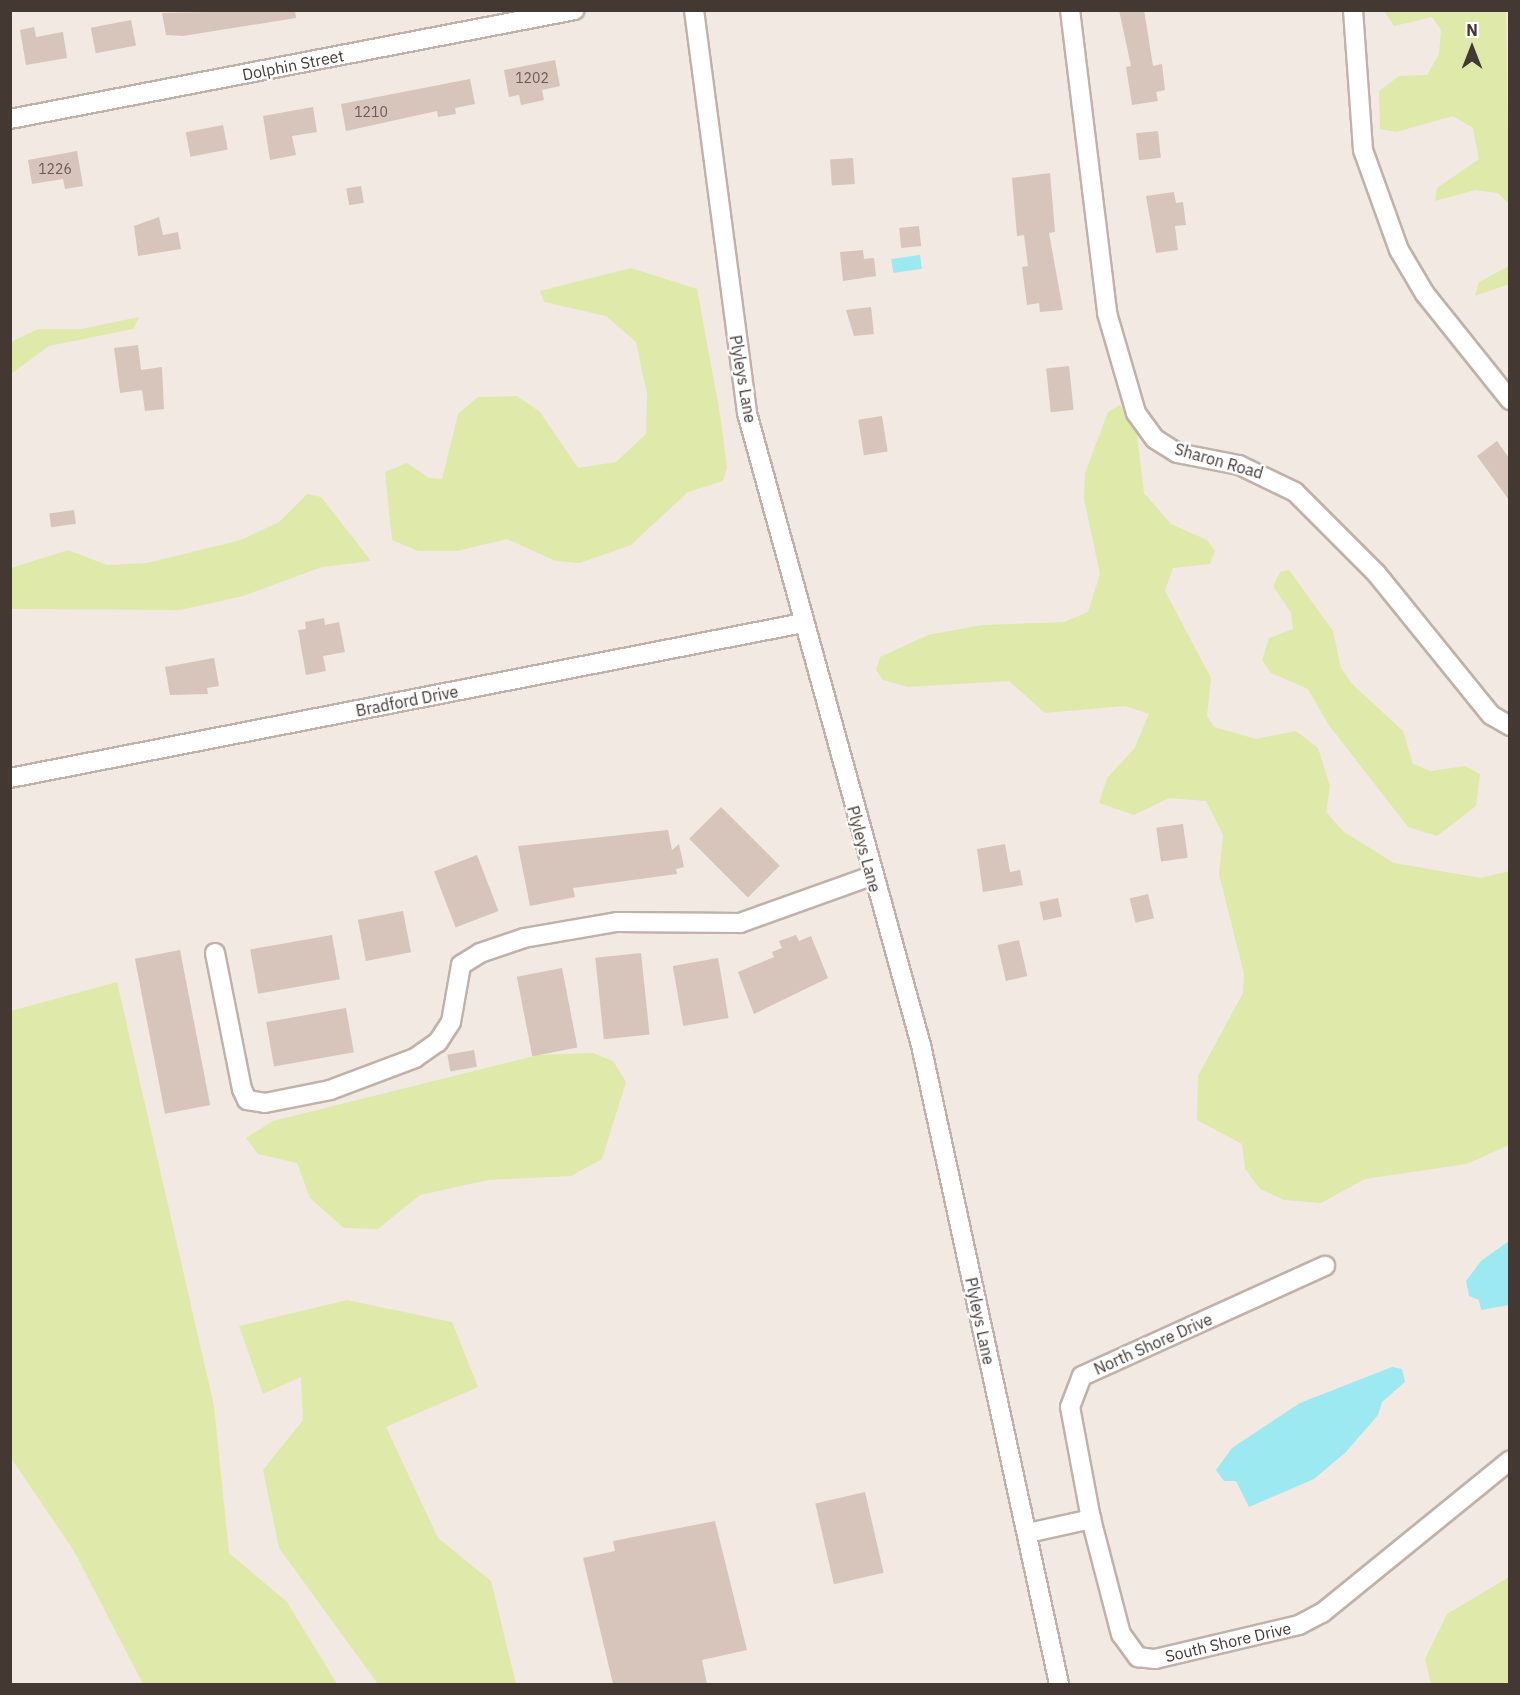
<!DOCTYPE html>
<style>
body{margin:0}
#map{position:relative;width:1520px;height:1695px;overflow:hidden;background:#f2e9e3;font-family:"IBM Plex Sans",sans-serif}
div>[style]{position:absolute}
.green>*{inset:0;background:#dfe9aa}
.water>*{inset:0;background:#9ce9f2;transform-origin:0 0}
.building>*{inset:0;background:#d7c4bb;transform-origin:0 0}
.roads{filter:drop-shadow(2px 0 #c1b1a8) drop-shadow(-2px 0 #c1b1a8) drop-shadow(0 2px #c1b1a8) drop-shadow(0 -2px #c1b1a8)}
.minor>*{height:18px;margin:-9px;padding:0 9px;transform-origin:9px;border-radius:9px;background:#fff}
span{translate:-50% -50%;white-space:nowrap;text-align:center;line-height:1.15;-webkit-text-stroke:4.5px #fff;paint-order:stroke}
.number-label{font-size:14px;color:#695b55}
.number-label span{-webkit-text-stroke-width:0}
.street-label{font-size:16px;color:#443833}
.frame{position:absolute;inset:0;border:12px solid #443833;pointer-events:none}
.north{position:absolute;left:1442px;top:18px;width:60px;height:60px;-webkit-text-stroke:4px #fff;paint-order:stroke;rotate:0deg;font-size:16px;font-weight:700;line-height:24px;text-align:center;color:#443833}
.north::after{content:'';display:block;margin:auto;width:21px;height:27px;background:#443833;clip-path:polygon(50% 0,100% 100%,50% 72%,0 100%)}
</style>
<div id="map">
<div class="green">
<i style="clip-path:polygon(1384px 11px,1506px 11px,1509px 204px,1498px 193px,1475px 190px,1435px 201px,1437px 188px,1479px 159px,1473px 128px,1453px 116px,1396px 132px,1380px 129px,1379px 91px,1399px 76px,1427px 75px,1439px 54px,1441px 30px,1432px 17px,1394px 26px)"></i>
<i style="clip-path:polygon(1509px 266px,1509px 284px,1475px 296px,1479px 282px)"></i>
<i style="clip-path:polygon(631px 268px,697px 289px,720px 414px,727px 468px,723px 481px,688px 492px,631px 545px,580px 563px,556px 561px,507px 539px,457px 551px,418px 551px,392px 540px,385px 472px,407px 463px,429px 478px,442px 479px,458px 414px,478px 397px,517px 396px,540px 412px,578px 468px,616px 462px,646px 434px,647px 394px,636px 342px,606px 316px,544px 302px,540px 291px)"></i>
<i style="clip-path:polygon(139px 317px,133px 329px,49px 346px,11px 374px,11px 342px,38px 329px,81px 329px)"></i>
<i style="clip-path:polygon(1120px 405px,1136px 427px,1144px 493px,1171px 524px,1207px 540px,1215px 551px,1210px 564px,1173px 568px,1165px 591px,1211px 678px,1207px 716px,1214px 727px,1256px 739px,1296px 731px,1318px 748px,1330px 786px,1326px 812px,1344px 832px,1394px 863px,1481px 878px,1509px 871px,1509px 1145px,1467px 1164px,1365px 1179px,1321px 1203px,1284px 1200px,1260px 1189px,1245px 1169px,1242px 1144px,1197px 1120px,1198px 1076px,1243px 993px,1244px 974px,1219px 874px,1223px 835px,1206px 801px,1169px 798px,1134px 815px,1099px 803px,1107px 778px,1134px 749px,1149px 714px,1125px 706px,1045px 713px,1009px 681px,908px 687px,883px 680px,876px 670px,880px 657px,928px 635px,982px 625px,1064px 622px,1088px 612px,1100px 574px,1084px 499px,1085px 473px,1108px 412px)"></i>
<i style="clip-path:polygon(307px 494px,321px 497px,371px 561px,322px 567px,243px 596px,180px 610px,11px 609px,11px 568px,68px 550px,107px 565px,147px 563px,241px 540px,279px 522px)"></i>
<i style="clip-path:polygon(1289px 570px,1333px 631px,1341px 668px,1351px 683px,1403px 731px,1413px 764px,1431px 771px,1465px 766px,1480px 774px,1476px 806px,1437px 836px,1408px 827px,1328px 724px,1308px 689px,1271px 673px,1262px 660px,1269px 638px,1293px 629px,1291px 613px,1273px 586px,1280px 572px)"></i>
<i style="clip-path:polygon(117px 982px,214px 1406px,229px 1553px,287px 1602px,337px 1684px,143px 1684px,74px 1551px,11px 1458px,11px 1011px)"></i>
<i style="clip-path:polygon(593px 1053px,613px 1061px,626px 1082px,602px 1159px,571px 1176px,488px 1180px,420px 1195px,378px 1229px,344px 1228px,310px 1198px,297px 1163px,258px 1154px,246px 1138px,273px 1121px,538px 1055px)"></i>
<i style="clip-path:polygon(347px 1300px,452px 1322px,478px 1387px,386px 1427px,438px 1538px,491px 1581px,516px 1684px,378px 1684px,279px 1548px,263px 1470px,303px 1420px,301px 1377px,263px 1394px,239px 1326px)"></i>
<i style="clip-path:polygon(1509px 1577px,1509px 1684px,1431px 1684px,1425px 1659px,1447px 1614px)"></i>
</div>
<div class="water">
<i style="left:920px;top:255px;width:14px;height:29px;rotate:82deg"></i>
<i style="clip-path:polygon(1509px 1241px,1509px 1305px,1481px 1310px,1479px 1300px,1469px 1296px,1466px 1281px,1481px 1261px)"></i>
<i style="clip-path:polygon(1392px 1367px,1402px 1369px,1405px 1382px,1382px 1402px,1378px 1415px,1346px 1452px,1314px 1479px,1249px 1507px,1236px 1481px,1224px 1481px,1216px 1470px,1232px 1448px,1300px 1403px)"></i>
</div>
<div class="building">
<i style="clip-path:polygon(295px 10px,296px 18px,183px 36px,166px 35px,162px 13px)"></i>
<i style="clip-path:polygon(1119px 10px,1144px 10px,1153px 66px,1162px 64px,1165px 90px,1156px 92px,1158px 101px,1132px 105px,1126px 67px,1131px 66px)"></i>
<i style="left:131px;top:20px;width:26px;height:41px;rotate:79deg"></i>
<i style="clip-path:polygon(34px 27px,36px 37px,63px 32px,67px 58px,26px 65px,20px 30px)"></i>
<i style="clip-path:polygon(555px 60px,560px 86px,542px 90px,544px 100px,521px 105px,519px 95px,509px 97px,504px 70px)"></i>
<i style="clip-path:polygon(470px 79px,475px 104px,455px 108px,456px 114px,438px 117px,437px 111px,346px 131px,341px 104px)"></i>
<i style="clip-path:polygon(313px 107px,317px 132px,292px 136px,296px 155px,270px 160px,263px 116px)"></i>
<i style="left:223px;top:125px;width:25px;height:38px;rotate:79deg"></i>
<i style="left:1158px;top:131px;width:27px;height:22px;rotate:84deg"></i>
<i style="clip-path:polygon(77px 151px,83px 186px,65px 189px,63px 179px,32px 184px,28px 160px)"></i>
<i style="left:853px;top:158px;width:26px;height:23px;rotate:86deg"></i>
<i style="clip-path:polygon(1050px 173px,1055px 232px,1049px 233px,1063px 310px,1040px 312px,1039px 303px,1027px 305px,1022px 267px,1028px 266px,1024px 235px,1017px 236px,1012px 178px)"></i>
<i style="left:361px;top:186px;width:17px;height:15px;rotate:80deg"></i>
<i style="clip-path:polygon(1174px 192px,1176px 203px,1183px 202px,1186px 225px,1175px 226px,1178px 250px,1156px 253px,1146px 196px)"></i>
<i style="clip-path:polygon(159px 217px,163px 235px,178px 232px,181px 249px,138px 256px,134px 226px)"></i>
<i style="left:919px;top:226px;width:20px;height:20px;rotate:84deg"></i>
<i style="clip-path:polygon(863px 250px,864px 259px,874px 258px,876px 276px,843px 281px,840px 252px)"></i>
<i style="clip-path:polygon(871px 307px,874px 334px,854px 336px,846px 310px)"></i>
<i style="clip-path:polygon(138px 345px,141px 370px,162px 367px,164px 409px,145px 411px,142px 390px,120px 393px,114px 348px)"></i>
<i style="left:1069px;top:366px;width:44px;height:23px;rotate:84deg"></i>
<i style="left:882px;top:416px;width:36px;height:24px;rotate:81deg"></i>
<i style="clip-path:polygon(1497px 441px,1509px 458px,1509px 500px,1477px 456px)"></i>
<i style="left:74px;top:510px;width:14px;height:25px;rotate:82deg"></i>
<i style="clip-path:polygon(324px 618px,325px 625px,339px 622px,345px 652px,323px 656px,326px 671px,306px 675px,298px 630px,306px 629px,305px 622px)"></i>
<i style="clip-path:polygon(214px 658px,219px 686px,207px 688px,208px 694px,170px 695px,165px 667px)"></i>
<i style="left:721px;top:807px;width:83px;height:45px;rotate:45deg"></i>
<i style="left:1183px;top:824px;width:34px;height:27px;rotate:82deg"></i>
<i style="clip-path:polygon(668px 830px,672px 850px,679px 844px,684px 867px,676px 869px,677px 874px,573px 888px,575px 897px,530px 906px,518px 846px)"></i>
<i style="clip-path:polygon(1005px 844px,1010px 872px,1020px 870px,1023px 885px,983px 892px,977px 849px)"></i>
<i style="left:477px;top:855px;width:60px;height:46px;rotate:69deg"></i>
<i style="left:1148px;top:894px;width:25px;height:19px;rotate:76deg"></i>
<i style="left:1058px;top:898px;width:19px;height:19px;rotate:78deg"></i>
<i style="left:403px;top:911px;width:42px;height:46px;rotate:79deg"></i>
<i style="left:332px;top:935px;width:45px;height:83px;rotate:80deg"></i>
<i style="clip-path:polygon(796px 935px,799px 941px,811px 936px,828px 978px,754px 1014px,738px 972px,774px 957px,772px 952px,782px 948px,779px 941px)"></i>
<i style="left:1019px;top:940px;width:37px;height:22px;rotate:77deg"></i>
<i style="left:180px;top:950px;width:158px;height:46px;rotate:79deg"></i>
<i style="left:641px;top:953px;width:82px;height:46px;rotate:84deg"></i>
<i style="left:718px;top:958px;width:61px;height:46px;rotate:80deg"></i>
<i style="left:562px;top:968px;width:81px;height:46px;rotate:79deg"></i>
<i style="left:346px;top:1008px;width:45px;height:81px;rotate:80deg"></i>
<i style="left:474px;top:1050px;width:17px;height:27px;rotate:80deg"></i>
<i style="left:865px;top:1492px;width:83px;height:51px;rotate:77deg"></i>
<i style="clip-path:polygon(715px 1521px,747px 1650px,702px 1660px,707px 1684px,613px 1684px,583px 1558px,615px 1551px,613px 1541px)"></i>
</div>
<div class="roads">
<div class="minor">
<i style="left:694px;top:10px;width:406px;rotate:82.5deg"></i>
<i style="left:747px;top:413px;width:656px;rotate:74.61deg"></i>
<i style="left:921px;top:1045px;width:654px;rotate:77.81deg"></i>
<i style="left:1070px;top:10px;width:305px;rotate:83deg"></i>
<i style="left:1107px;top:313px;width:104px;rotate:73.8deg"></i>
<i style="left:1136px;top:413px;width:32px;rotate:54deg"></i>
<i style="left:1155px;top:439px;width:26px;rotate:32deg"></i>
<i style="left:1177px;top:453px;width:63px;rotate:11deg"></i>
<i style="left:1239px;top:465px;width:62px;rotate:25.7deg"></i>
<i style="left:1295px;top:492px;width:115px;rotate:45deg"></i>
<i style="left:1376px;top:573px;width:183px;rotate:51deg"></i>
<i style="left:1491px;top:715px;width:22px;rotate:30deg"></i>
<i style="left:1353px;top:10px;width:140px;rotate:85.9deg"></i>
<i style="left:1363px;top:150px;width:106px;rotate:70.2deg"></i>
<i style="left:1399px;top:250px;width:51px;rotate:59.4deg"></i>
<i style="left:1425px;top:294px;width:136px;rotate:51.3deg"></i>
<i style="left:10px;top:119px;width:575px;rotate:-10.92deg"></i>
<i style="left:10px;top:778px;width:808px;rotate:-11.06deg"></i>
<i style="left:215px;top:953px;width:139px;rotate:78.8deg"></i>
<i style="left:242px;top:1089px;width:12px;rotate:66deg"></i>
<i style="left:247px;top:1100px;width:18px;rotate:9deg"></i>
<i style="left:265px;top:1103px;width:66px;rotate:-11.3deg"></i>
<i style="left:330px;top:1090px;width:91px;rotate:-20.6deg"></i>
<i style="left:415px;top:1058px;width:28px;rotate:-35deg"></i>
<i style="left:438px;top:1042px;width:24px;rotate:-57deg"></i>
<i style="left:451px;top:1022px;width:58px;rotate:-80deg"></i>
<i style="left:461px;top:965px;width:22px;rotate:-32deg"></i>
<i style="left:480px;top:953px;width:46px;rotate:-18.8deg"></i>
<i style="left:524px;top:938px;width:94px;rotate:-9.8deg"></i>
<i style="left:617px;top:922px;width:123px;rotate:0.5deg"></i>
<i style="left:740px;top:923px;width:139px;rotate:-19.7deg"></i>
<i style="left:1091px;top:1519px;width:114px;rotate:-100.6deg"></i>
<i style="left:1070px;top:1407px;width:33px;rotate:-69deg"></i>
<i style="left:1082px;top:1376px;width:267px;rotate:-24.4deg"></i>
<i style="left:1028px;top:1533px;width:65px;rotate:-12.5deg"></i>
<i style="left:1091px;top:1519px;width:119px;rotate:75.4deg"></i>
<i style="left:1121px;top:1634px;width:29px;rotate:54deg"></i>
<i style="left:1138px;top:1657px;width:17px;rotate:7deg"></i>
<i style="left:1155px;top:1659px;width:148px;rotate:-13.3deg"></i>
<i style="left:1299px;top:1625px;width:26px;rotate:-28deg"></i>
<i style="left:1322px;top:1613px;width:242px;rotate:-39.1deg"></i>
</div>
</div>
<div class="number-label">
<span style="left:532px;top:78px">1202</span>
<span style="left:371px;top:112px">1210</span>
<span style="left:55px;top:169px">1226</span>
</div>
<div class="street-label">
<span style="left:293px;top:65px;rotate:-11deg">Dolphin Street</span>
<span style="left:743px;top:379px;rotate:80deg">Plyleys Lane</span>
<span style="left:1219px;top:461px;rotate:16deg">Sharon Road</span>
<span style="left:407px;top:701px;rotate:-11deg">Bradford Drive</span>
<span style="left:864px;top:849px;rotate:75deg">Plyleys Lane</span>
<span style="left:980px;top:1321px;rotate:78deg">Plyleys Lane</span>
<span style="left:1153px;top:1344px;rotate:-24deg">North Shore Drive</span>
<span style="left:1228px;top:1642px;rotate:-13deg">South Shore Drive</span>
</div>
<div class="frame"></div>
<div class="north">N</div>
</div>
